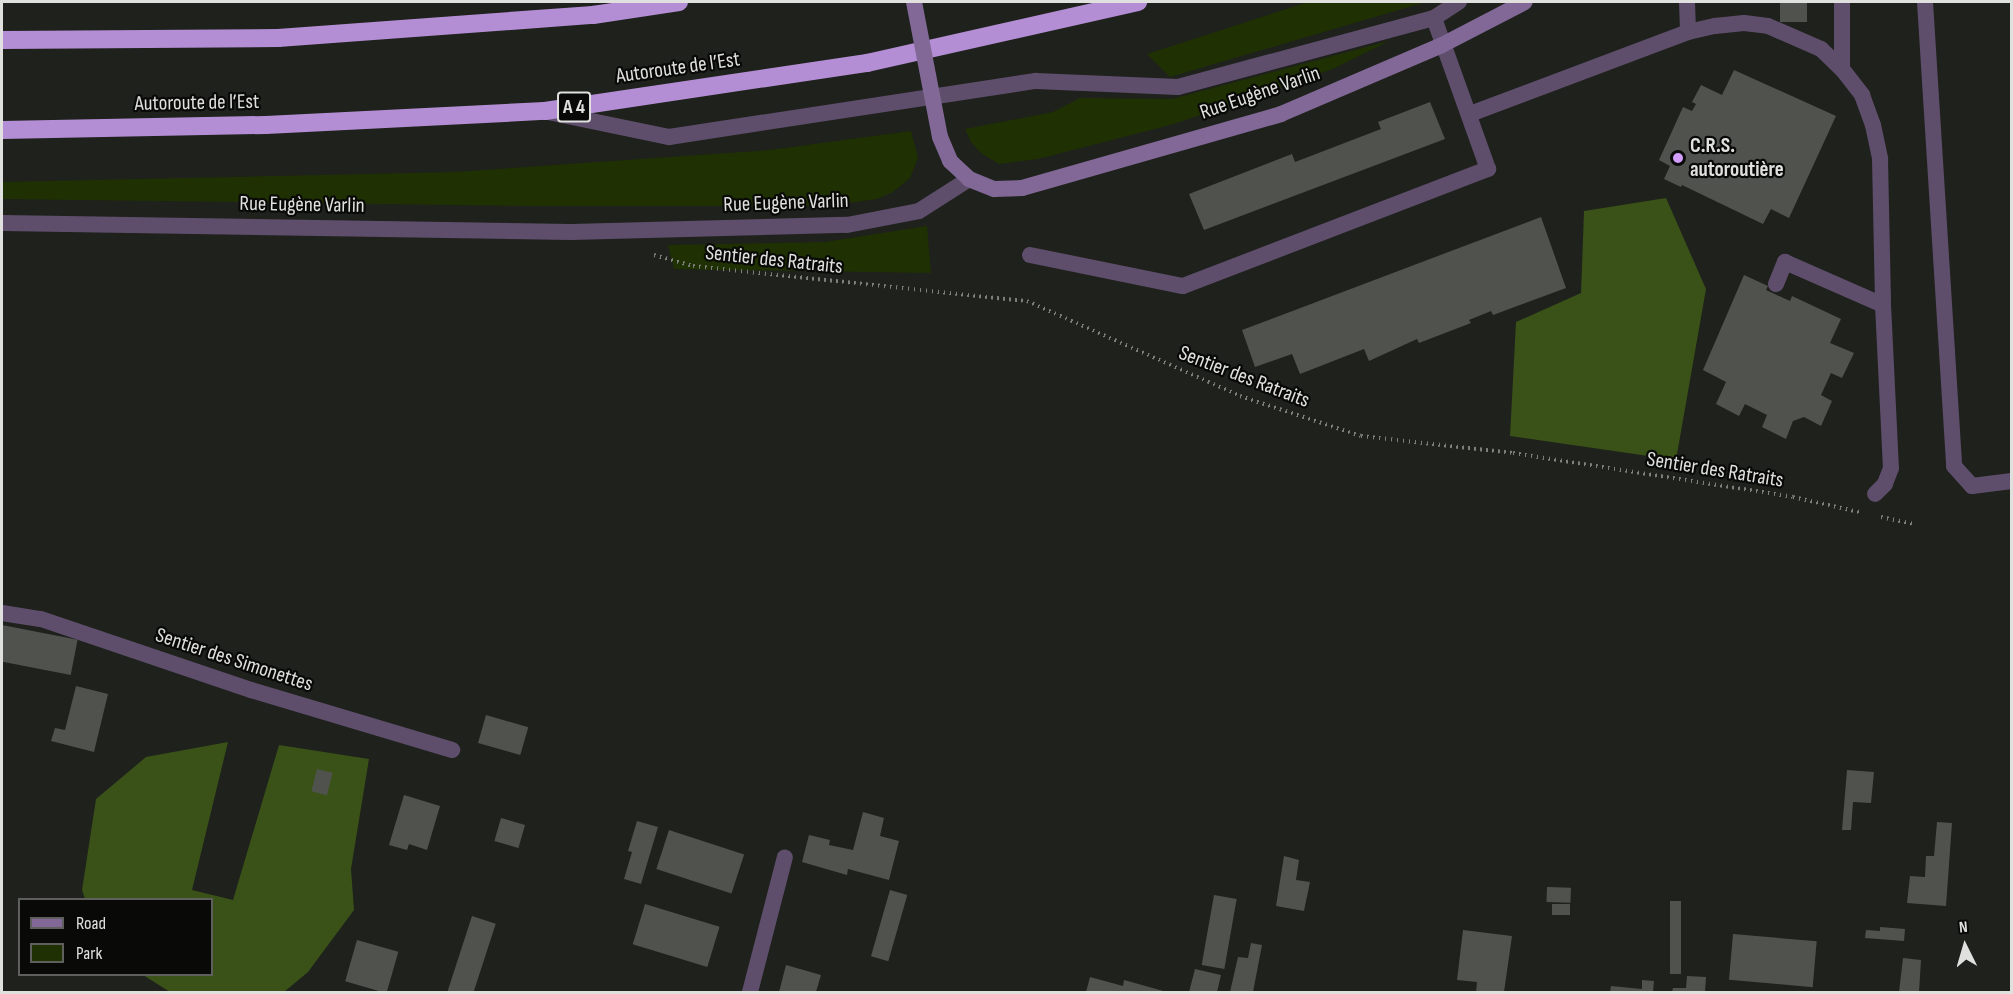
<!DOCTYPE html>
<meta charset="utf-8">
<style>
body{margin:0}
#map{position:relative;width:2013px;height:994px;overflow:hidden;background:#1e211c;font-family:"Sofia Sans Condensed",sans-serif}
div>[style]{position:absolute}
.green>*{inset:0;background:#1f3103}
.forest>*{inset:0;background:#3a5118}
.building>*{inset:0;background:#50534d;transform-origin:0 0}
.path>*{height:4px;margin-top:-2px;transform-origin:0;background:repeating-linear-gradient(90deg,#7d7f7b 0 1.5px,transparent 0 6px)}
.service>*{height:16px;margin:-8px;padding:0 8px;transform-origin:8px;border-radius:8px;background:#5e4e6b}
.minor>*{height:16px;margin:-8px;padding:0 8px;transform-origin:8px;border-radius:8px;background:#5e4e6b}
.secondary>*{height:16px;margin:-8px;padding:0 8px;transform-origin:8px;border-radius:8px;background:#816896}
.motorway>*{height:18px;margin:-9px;padding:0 9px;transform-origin:9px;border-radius:9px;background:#b48ed5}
.secondary-bridge>*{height:16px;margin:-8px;padding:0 8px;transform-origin:8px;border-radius:8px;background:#816896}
.dots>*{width:16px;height:16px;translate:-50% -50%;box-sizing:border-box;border:3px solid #090a08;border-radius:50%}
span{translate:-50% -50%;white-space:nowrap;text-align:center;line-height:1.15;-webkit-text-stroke:4.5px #090a08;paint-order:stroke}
.shield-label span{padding:2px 4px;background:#090a08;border:2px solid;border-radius:4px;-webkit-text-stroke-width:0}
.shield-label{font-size:20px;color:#e0e1de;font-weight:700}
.street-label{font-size:21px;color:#e0e1de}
.poi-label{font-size:21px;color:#e0e1de;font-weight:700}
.left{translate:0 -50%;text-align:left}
.frame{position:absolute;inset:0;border:3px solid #e0e1de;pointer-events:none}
.legend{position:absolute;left:18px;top:898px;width:195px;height:78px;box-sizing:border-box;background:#090a08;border:2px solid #5f605e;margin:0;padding:8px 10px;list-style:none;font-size:18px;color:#e0e1de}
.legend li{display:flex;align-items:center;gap:12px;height:30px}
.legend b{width:30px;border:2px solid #5f605e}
.north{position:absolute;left:1935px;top:916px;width:60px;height:60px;-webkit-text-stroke:4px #090a08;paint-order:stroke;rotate:355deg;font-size:16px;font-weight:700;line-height:24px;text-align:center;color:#e0e1de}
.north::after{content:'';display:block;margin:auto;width:21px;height:27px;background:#e0e1de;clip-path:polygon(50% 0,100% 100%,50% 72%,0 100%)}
</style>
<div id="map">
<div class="green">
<i style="clip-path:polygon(1308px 2px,1426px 2px,1170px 77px,1147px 54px)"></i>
<i style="clip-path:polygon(1389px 41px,1333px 69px,1174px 124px,1038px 159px,999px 164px,981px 153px,971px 142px,965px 129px,1053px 112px,1080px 98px,1172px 99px)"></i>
<i style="clip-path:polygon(911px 131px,918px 158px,910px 178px,893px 192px,877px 199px,828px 206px,536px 206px,2px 199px,2px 182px,455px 172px,770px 150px)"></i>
<i style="clip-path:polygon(927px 226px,931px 273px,674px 269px,668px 245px,825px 242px)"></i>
</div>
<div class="forest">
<i style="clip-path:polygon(1666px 198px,1706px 289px,1676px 460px,1510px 436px,1516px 322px,1581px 293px,1584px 211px)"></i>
<i style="clip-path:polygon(228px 742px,192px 890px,233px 900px,279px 745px,369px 759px,351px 869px,354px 910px,308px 972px,284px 992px,170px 992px,143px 975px,212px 974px,212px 900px,85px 899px,82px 890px,96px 799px,146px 757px)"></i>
</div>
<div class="building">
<i style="left:1780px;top:2px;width:27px;height:20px"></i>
<i style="clip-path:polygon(1734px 70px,1836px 116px,1789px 218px,1771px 209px,1763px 224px,1682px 185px,1681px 187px,1664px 179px,1670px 166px,1659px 160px,1683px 107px,1692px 111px,1696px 104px,1692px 102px,1701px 85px,1722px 95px)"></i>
<i style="clip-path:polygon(1430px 102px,1445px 139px,1204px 230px,1189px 194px,1292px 154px,1295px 162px,1381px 129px,1378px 122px)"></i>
<i style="clip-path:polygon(1541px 217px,1566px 288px,1493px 315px,1491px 311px,1469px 320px,1471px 323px,1419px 343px,1417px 339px,1369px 361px,1364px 349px,1300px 374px,1292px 354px,1255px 367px,1242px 330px)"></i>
<i style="clip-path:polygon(1744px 275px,1768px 286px,1766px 290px,1790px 301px,1792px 296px,1841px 319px,1830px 343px,1854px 353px,1842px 378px,1831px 373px,1821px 395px,1832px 401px,1821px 426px,1804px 417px,1793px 421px,1786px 439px,1762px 427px,1767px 415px,1745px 404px,1739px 416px,1716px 404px,1726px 382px,1703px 370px)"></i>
<i style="left:2px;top:625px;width:77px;height:36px;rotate:11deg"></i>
<i style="clip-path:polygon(76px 686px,108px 694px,94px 752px,51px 741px,55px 728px,65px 730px)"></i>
<i style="left:486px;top:715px;width:44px;height:29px;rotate:16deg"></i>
<i style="left:317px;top:769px;width:16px;height:23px;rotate:14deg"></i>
<i style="clip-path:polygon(1847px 770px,1874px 772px,1871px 803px,1853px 802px,1851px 830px,1842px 830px)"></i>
<i style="clip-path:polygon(404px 795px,440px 806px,427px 850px,409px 844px,407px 850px,389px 845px)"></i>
<i style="clip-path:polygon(863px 812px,884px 818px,880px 836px,899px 841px,889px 880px,848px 869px,847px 875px,802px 862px,809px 835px,830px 840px,829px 845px,853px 850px)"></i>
<i style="left:501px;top:818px;width:25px;height:24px;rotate:16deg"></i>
<i style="clip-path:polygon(637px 821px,658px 827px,641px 884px,624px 879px,632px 852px,628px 851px)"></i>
<i style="clip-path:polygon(1937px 822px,1952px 823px,1946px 906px,1907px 903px,1910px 876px,1925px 877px,1926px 856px,1934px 856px)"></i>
<i style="left:669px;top:830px;width:79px;height:41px;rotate:18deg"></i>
<i style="clip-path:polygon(1284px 856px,1299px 860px,1296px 880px,1310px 882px,1304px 911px,1276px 906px)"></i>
<i style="left:1547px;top:887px;width:24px;height:15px;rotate:2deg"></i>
<i style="left:890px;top:890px;width:18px;height:69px;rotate:16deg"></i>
<i style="left:1214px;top:895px;width:23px;height:71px;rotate:10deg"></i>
<i style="left:1670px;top:901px;width:11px;height:73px"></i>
<i style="left:645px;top:904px;width:78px;height:42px;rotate:17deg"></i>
<i style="left:1552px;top:904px;width:18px;height:11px"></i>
<i style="left:472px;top:916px;width:25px;height:79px;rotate:18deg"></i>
<i style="clip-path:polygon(1880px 927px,1905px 929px,1904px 941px,1865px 938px,1866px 930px,1880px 931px)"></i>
<i style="clip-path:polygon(1463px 930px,1512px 936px,1504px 992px,1476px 992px,1477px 982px,1457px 980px)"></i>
<i style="left:1733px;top:934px;width:84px;height:46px;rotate:5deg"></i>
<i style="left:357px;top:940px;width:43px;height:43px;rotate:16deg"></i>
<i style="clip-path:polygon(1251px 943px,1262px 945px,1253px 992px,1230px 992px,1238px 957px,1248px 958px)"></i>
<i style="clip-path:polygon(1903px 958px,1921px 960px,1919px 992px,1899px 992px)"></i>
<i style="clip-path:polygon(786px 965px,821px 975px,816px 992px,779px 992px)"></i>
<i style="clip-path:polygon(1195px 969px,1221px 975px,1217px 992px,1189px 992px)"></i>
<i style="clip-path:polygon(1687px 976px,1706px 977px,1705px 992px,1672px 992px,1673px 988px,1686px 988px)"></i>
<i style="clip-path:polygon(1090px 977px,1123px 986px,1124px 980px,1167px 992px,1086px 992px)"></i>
<i style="clip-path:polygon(1642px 980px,1654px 981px,1653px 992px,1610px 992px,1611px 986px,1642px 989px)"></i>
</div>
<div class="path">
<i style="left:654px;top:255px;width:41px;rotate:15.8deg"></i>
<i style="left:693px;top:266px;width:336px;rotate:6deg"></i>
<i style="left:1027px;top:301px;width:233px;rotate:24deg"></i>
<i style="left:1240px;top:396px;width:127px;rotate:18.3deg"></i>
<i style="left:1361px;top:436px;width:153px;rotate:6.4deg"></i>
<i style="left:1513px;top:453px;width:283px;rotate:8.9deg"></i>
<i style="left:1793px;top:497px;width:68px;rotate:12.8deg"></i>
<i style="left:1881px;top:517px;width:35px;rotate:12deg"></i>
</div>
<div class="service">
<i style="left:1687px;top:2px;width:30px;rotate:88deg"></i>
<i style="left:1925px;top:2px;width:465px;rotate:86.4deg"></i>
<i style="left:1954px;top:466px;width:27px;rotate:48deg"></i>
<i style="left:1972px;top:486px;width:40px;rotate:-7.1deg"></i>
<i style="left:1842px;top:69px;width:67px;rotate:-90deg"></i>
<i style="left:548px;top:112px;width:124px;rotate:11.7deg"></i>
<i style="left:669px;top:137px;width:371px;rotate:-8.7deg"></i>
<i style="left:1036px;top:81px;width:142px;rotate:2.4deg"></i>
<i style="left:1178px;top:87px;width:265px;rotate:-15.1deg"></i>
<i style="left:1434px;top:18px;width:30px;rotate:-33deg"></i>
<i style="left:1470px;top:114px;width:233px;rotate:-20.6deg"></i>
<i style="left:1688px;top:32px;width:28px;rotate:-13deg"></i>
<i style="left:1715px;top:26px;width:29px;rotate:-6deg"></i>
<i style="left:1744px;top:23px;width:24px;rotate:7deg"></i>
<i style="left:1768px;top:26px;width:58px;rotate:23.5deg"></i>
<i style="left:1821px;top:49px;width:29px;rotate:44deg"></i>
<i style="left:1842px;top:69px;width:33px;rotate:52deg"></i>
<i style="left:1862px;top:95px;width:32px;rotate:70deg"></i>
<i style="left:1873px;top:125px;width:35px;rotate:78deg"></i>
<i style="left:1880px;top:159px;width:146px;rotate:88.8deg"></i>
<i style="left:1883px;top:305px;width:163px;rotate:87.2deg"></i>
<i style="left:1891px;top:468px;width:17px;rotate:111deg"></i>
<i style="left:1885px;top:484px;width:14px;rotate:135deg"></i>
<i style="left:1030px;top:255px;width:156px;rotate:11.5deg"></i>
<i style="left:1183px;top:286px;width:327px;rotate:-21deg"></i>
<i style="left:1488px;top:169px;width:160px;rotate:-109.7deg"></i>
<i style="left:1776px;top:284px;width:24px;rotate:-68deg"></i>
<i style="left:1785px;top:262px;width:107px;rotate:23.7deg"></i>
<i style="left:2px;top:613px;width:39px;rotate:9deg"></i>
<i style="left:41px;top:619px;width:222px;rotate:18.7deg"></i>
<i style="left:251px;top:690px;width:210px;rotate:16.6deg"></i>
<i style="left:750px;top:992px;width:139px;rotate:-75.5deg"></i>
</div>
<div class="minor">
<i style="left:2px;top:223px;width:569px;rotate:0.91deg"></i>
<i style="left:571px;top:232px;width:276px;rotate:-1.5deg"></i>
<i style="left:847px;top:225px;width:73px;rotate:-11deg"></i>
<i style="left:919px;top:211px;width:59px;rotate:-32.6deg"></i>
</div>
<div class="secondary">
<i style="left:940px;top:137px;width:26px;rotate:67deg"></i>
<i style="left:950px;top:161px;width:26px;rotate:43deg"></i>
<i style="left:969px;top:179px;width:27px;rotate:22deg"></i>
<i style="left:994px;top:189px;width:28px;rotate:-2deg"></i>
<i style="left:1022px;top:188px;width:269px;rotate:-15.9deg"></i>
<i style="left:1281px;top:114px;width:175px;rotate:-23.2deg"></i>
<i style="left:1442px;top:45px;width:93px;rotate:-27.4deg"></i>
</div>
<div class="motorway">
<i style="left:2px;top:40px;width:276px;rotate:-0.4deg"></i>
<i style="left:278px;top:38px;width:316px;rotate:-4.2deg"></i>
<i style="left:593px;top:15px;width:87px;rotate:-8.6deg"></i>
<i style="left:2px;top:130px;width:264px;rotate:-1.1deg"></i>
<i style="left:266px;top:125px;width:279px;rotate:-2.9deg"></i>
<i style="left:545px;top:111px;width:326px;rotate:-8.5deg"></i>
<i style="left:867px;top:63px;width:278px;rotate:-12.7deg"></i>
</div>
<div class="secondary-bridge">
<i style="left:914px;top:2px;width:137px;rotate:79.1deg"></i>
</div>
<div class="dots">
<i style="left:1678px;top:158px;background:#d29dfd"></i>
</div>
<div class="shield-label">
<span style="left:574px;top:107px">A 4</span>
</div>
<div class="street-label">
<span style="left:678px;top:68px;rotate:-8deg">Autoroute de l’Est</span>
<span style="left:1260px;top:93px;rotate:-19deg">Rue Eugène Varlin</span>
<span style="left:197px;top:103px;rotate:-1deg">Autoroute de l’Est</span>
<span style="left:786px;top:203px;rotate:-2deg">Rue Eugène Varlin</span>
<span style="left:302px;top:205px;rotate:1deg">Rue Eugène Varlin</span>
<span style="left:774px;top:260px;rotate:6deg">Sentier des Ratraits</span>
<span style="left:1244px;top:377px;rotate:21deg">Sentier des Ratraits</span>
<span style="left:1715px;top:470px;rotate:9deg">Sentier des Ratraits</span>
<span style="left:234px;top:660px;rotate:18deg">Sentier des Simonettes</span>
</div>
<div class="poi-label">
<span class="left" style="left:1690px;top:158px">C.R.S.<br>autoroutière</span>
</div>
<div class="frame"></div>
<ul class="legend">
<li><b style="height:8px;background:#816896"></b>Road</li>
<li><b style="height:16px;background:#1f3103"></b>Park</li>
</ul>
<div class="north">N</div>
</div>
